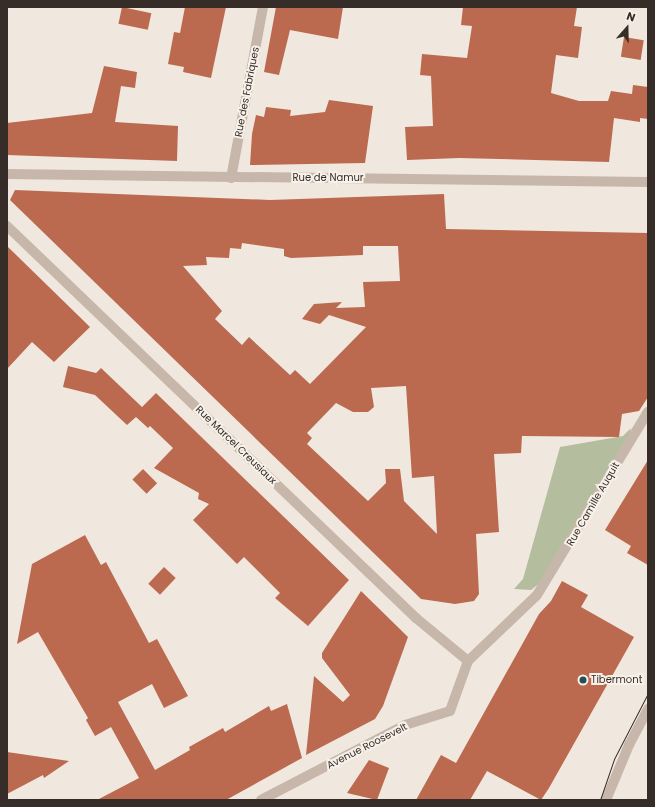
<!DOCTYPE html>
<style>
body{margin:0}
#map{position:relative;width:655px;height:807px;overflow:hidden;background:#f0e7de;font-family:Poppins,sans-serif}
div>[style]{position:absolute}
.green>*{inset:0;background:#b4be9f}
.building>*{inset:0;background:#bb6a50;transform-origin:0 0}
.street>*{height:10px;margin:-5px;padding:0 5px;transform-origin:5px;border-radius:5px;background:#c7b7aa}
.tram>*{height:1px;margin:-0.5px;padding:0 0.5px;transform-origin:0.5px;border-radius:0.5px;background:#362d29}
.dots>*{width:11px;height:11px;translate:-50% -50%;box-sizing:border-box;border:2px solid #f8f1ea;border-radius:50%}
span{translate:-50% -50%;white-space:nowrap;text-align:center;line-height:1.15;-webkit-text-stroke:4px #f8f1ea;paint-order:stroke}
.street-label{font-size:10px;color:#362d29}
.poi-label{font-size:10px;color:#362d29}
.left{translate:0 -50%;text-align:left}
.frame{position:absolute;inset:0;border:8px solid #362d29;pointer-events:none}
.north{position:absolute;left:607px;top:8px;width:40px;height:40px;-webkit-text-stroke:3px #f8f1ea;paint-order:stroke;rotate:20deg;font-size:11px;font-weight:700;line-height:16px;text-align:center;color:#362d29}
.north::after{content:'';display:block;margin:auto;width:14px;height:18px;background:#362d29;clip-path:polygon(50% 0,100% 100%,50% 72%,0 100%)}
</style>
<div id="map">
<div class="green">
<i style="clip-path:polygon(631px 428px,626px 447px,552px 573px,531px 590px,514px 589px,523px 579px,560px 447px,623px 436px)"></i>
</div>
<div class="building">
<i style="left:122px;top:7px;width:30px;height:17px;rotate:12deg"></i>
<i style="clip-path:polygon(185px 7px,226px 7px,211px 78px,183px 72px,184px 67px,168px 64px,174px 32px,180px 33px)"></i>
<i style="clip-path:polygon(276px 7px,343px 7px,338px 39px,290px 30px,279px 75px,264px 72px)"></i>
<i style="clip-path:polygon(463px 7px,577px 7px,574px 26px,582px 27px,578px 58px,556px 55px,551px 93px,579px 101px,608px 101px,611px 91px,632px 94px,633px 85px,648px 87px,648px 119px,640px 118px,640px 122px,614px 118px,609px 162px,459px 158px,407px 160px,405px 127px,433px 126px,431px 76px,420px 75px,422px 54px,467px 58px,472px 26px,461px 25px)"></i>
<i style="left:624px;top:37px;width:20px;height:20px;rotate:9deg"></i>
<i style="clip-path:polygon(104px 66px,137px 72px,135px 88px,121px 86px,115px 122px,178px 126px,177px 161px,7px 155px,7px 123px,92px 113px)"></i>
<i style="clip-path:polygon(329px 100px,373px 106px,365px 163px,250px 165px,252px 134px,256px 115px,264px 117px,266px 107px,291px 110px,290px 116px,325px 112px)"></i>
<i style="clip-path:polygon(evenodd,15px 190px,270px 200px,444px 194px,446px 229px,648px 233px,648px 397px,639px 411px,622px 414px,619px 437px,522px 436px,521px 453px,494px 454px,499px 532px,476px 534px,479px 594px,474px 601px,455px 604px,421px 599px,10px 200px,15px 190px,242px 243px,284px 249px,284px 256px,291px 258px,363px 255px,363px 246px,398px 246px,400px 281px,363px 282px,365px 307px,336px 308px,342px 302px,314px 304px,302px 319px,320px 324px,329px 315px,366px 327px,310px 384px,295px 370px,290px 375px,249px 337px,242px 345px,215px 319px,222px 311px,183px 266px,207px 265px,206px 257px,229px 258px,230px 248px,241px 249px,242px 243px,15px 190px,406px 386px,412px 478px,434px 476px,437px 534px,404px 501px,400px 469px,385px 469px,386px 483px,368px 501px,307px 444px,312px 438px,307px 433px,336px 403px,353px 412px,368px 412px,374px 407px,371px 388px,406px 386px)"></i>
<i style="clip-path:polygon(7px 246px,90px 327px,54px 362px,32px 342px,7px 369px)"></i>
<i style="clip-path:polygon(68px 366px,96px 373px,101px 368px,142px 407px,156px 393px,349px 580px,308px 626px,275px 598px,280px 593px,244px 557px,237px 564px,193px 520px,209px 504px,198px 499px,199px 493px,154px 468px,173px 448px,150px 426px,148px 428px,136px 417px,127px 425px,95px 395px,63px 387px)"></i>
<i style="clip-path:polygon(648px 460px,648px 565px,627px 553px,631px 546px,605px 530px)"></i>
<i style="left:143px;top:469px;width:20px;height:15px;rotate:45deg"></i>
<i style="clip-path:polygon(85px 535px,101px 565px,106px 562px,149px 643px,157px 639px,188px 696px,164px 708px,152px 684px,118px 702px,155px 770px,190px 750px,189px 747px,223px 728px,225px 732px,269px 706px,271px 711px,287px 704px,302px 758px,226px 800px,97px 800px,139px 778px,111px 727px,95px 736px,86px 720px,88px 718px,38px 632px,17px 644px,32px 564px)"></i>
<i style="left:164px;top:567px;width:16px;height:23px;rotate:43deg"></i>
<i style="clip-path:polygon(562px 581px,588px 595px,581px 607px,634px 637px,549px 788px,541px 800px,487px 771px,470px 800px,416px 800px,441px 755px,456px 763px,539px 614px,551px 601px)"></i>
<i style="clip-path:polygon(361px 591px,408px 637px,383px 706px,375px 719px,306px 755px,314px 676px,343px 702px,350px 695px,322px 658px,322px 653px)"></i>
<i style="clip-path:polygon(7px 752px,69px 761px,44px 778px,43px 775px,7px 794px)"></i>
<i style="clip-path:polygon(369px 760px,389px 768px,377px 800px,347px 793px)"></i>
</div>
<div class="street">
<i style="left:7px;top:174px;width:641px;rotate:0.72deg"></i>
<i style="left:231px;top:178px;width:174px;rotate:-79.4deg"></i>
<i style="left:7px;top:226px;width:567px;rotate:43.78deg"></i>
<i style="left:416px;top:618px;width:67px;rotate:39.6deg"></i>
<i style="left:261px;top:800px;width:162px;rotate:-27.5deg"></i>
<i style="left:405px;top:725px;width:47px;rotate:-17.3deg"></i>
<i style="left:450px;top:711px;width:53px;rotate:-70.2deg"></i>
<i style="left:468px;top:661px;width:95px;rotate:-43.7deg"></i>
<i style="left:537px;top:595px;width:214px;rotate:-58.8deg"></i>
<i style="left:606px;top:800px;width:60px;rotate:-67.3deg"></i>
<i style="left:629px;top:745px;width:41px;rotate:-62.2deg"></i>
</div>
<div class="tram">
<i style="left:600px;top:800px;width:43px;rotate:-71.1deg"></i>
<i style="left:614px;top:759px;width:74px;rotate:-62.7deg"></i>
</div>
<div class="dots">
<i style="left:583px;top:680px;background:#225154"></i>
</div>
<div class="street-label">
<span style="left:247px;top:92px;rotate:-79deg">Rue des Fabriques</span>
<span style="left:328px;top:178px">Rue de Namur</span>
<span style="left:236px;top:445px;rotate:44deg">Rue Marcel Creusiaux</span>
<span style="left:593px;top:504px;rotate:-60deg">Rue Camille Auquit</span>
<span style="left:367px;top:746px;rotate:-27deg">Avenue Roosevelt</span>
</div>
<div class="poi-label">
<span class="left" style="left:591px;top:680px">Tibermont</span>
</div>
<div class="frame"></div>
<div class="north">N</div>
</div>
